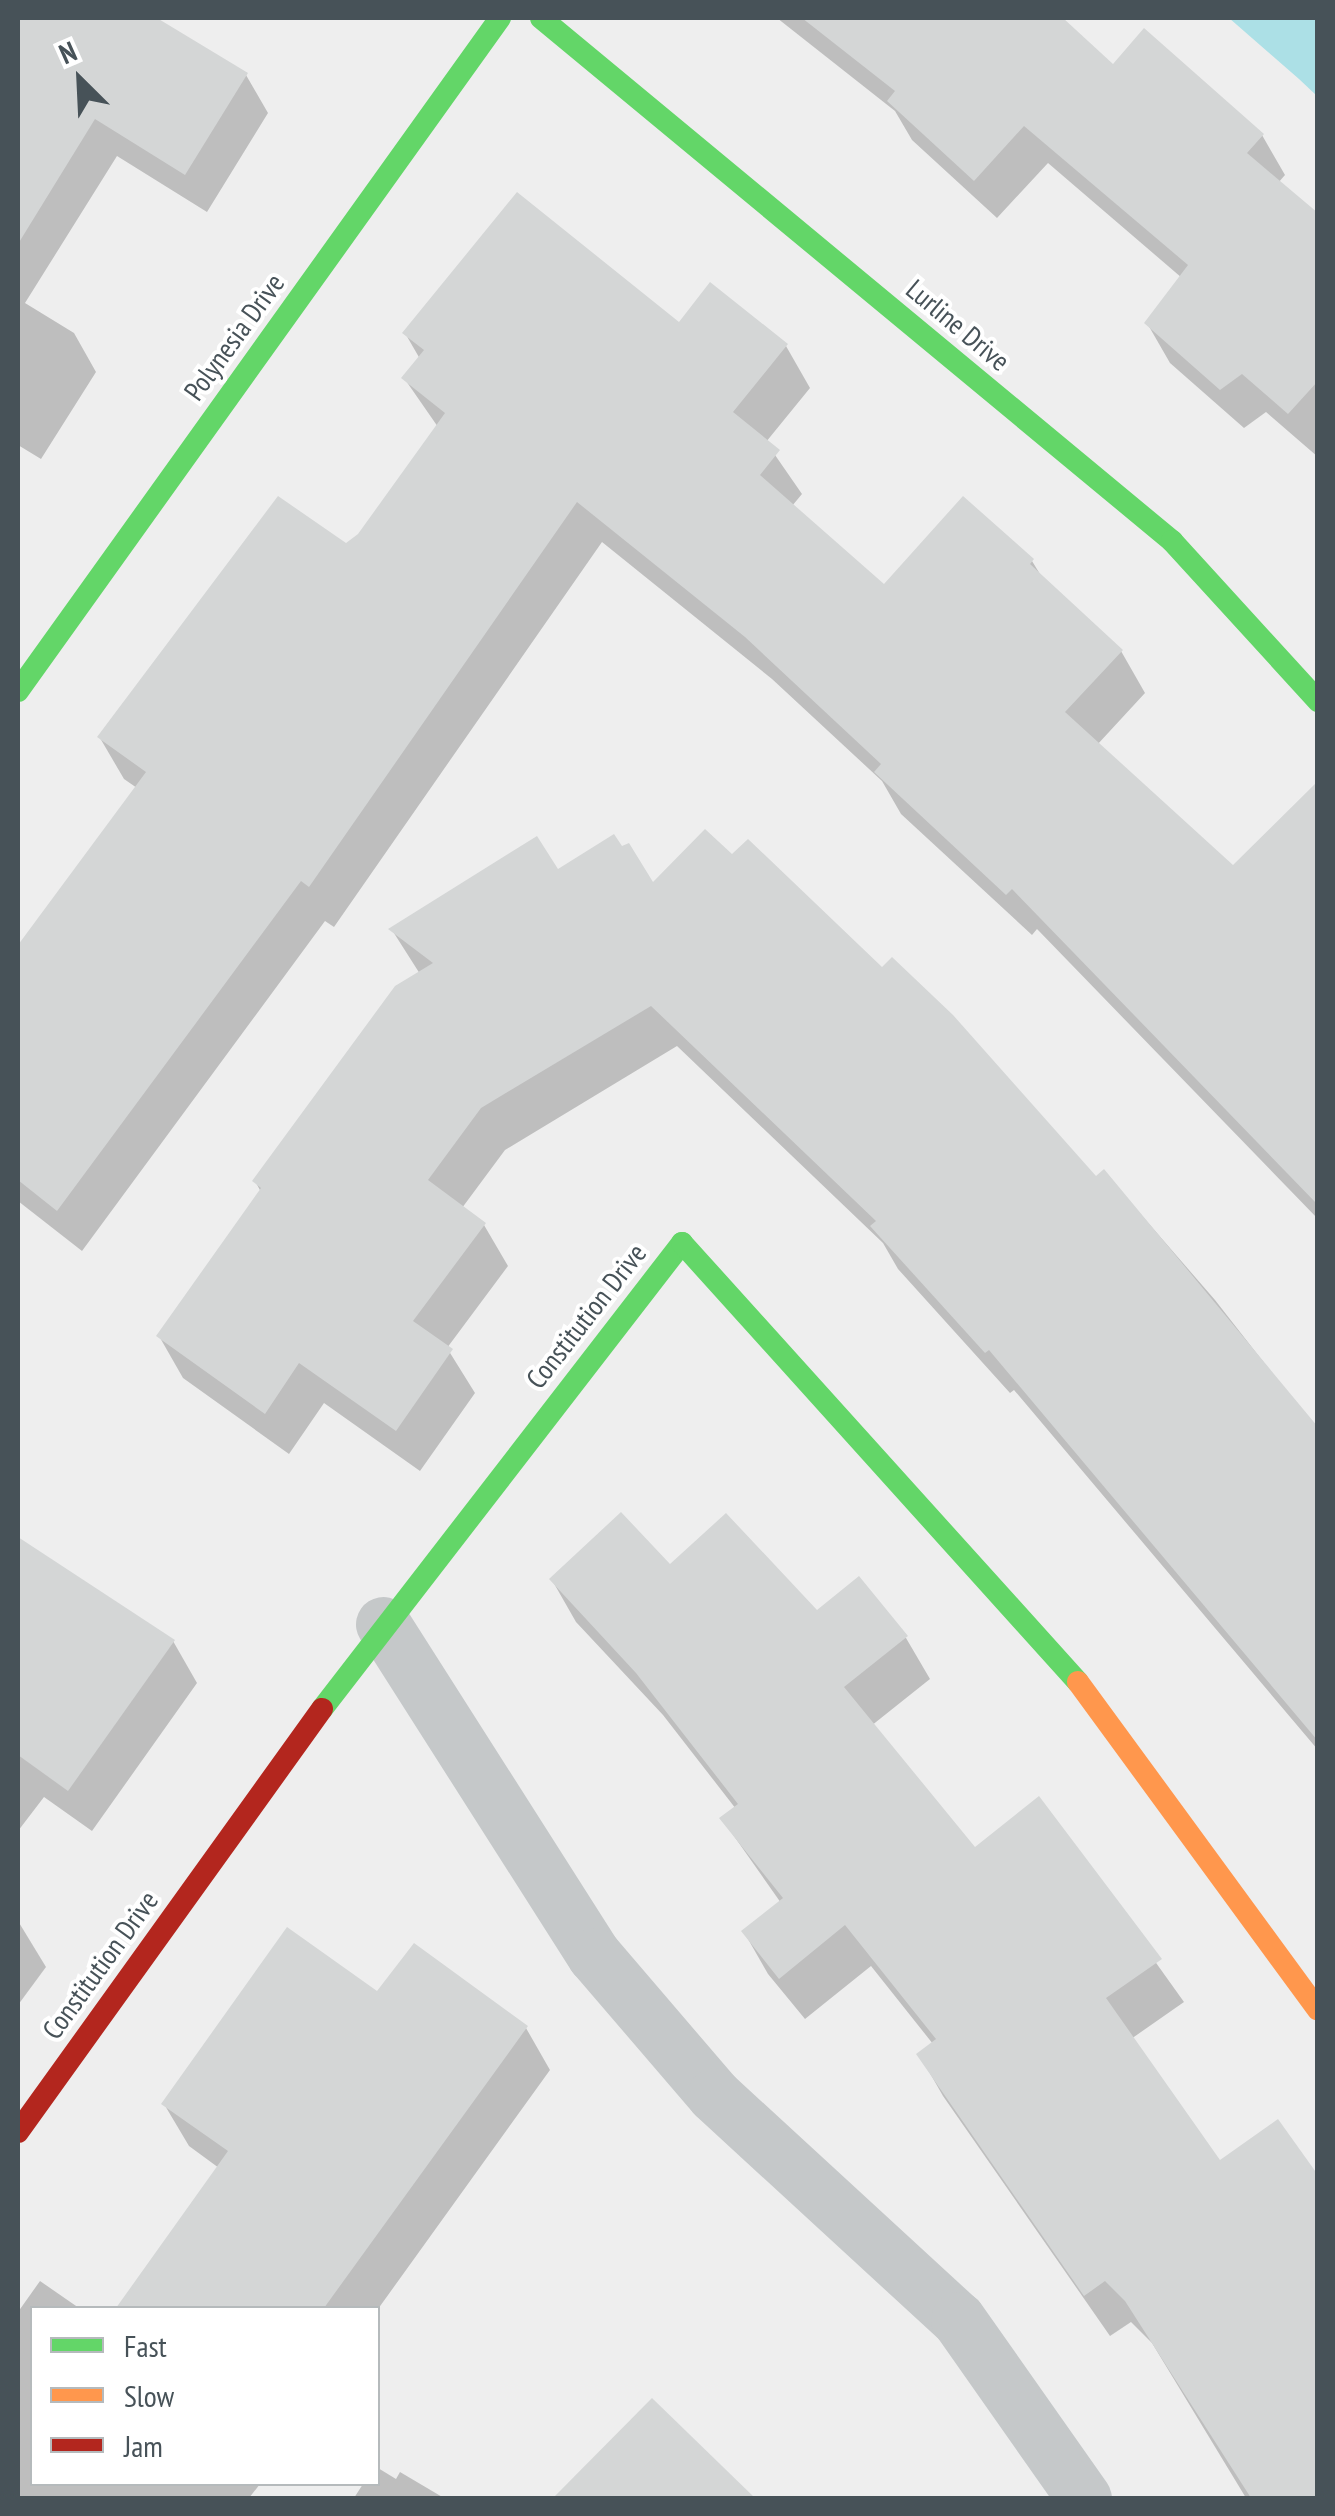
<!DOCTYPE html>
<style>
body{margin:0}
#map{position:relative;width:1335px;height:2516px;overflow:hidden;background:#eee;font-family:"PT Sans Narrow",sans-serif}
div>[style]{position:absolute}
.water>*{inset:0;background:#ace0e6}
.shadow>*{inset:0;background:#0003}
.building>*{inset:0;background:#d4d6d6}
.street>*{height:55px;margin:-27.5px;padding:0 27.5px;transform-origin:27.5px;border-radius:27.5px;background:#c5c8c9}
.fast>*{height:22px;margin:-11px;padding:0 11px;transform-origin:11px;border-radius:11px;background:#63d668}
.slow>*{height:22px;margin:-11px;padding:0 11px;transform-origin:11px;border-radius:11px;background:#ff974d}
.jam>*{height:22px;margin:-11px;padding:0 11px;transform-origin:11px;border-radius:11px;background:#b3261e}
span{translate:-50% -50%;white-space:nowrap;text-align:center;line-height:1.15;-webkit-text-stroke:8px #fff;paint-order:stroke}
.street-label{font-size:28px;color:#475258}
.frame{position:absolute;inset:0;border:20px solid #475258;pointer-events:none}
.legend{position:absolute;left:30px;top:2306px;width:350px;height:180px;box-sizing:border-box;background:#fff;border:2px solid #b5babc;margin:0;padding:12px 18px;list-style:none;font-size:30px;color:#475258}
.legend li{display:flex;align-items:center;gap:20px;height:50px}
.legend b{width:50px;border:2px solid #b5babc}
.north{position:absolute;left:30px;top:30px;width:100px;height:100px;-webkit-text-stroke:8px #fff;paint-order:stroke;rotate:336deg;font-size:28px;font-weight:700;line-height:40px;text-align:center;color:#475258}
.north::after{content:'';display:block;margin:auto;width:35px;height:45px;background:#475258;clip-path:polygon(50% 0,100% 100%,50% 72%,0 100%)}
</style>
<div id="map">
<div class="water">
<i style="clip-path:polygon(1229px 18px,1317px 18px,1317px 96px,1299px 79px)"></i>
</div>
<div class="shadow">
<i style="clip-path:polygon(18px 18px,152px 18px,246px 75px,268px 113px,207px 212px,117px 156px,25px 303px,74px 333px,96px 372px,41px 459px,18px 445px,18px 137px,39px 102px,18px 89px)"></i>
<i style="clip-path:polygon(777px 18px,1059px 18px,1113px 67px,1262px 135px,1285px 175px,1278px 183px,1318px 216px,1318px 457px,1266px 412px,1244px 428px,1170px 363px,1147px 323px,1182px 278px,1048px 163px,997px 218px,912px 140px,895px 111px)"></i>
<i style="clip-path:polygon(679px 325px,786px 346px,810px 388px,766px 442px,802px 494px,792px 506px,884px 588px,1032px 561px,1043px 579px,1121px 651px,1145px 693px,1097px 745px,1233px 869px,1318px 842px,1318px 1219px,1037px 929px,1032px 935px,901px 814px,882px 781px,772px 679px,602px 542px,334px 927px,325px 921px,82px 1251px,18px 1201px,18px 949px,137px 788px,124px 779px,100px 738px,360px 536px,438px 427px,404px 378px,420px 359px,405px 333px)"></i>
<i style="clip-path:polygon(653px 887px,1095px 1179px,1104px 1172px,1215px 1300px,1318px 1432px,1318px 1750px,1014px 1390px,1010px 1393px,898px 1269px,883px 1243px,677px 1046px,505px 1150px,462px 1208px,484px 1225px,508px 1266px,447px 1348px,475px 1393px,420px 1471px,324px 1403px,289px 1454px,183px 1378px,159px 1336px,261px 1192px,255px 1181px,420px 974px,392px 930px)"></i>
<i style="clip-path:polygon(20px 1541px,173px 1641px,197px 1683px,92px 1831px,44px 1797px,18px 1831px)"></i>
<i style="clip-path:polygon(670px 1568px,906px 1638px,930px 1679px,871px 1726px,975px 1850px,1039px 1799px,1184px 2002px,1131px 2039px,1219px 2164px,1318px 2181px,1318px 2498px,1246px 2498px,1152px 2343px,1131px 2322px,1110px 2336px,943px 2096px,919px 2054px,933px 2044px,871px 1966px,805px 2019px,768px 1974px,744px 1932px,781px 1903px,722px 1819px,736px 1809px,663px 1715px,576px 1622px,552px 1580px)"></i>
<i style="clip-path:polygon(18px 1921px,46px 1967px,18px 2005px)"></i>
<i style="clip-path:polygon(378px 1995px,526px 2028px,550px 2070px,378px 2309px,119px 2308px,219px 2168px,189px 2146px,164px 2104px)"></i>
<i style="clip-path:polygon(40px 2281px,79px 2308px,32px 2308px,32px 2484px,260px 2484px,249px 2498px,18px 2498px,18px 2312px)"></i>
<i style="clip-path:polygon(652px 2401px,751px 2498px,556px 2498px)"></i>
<i style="clip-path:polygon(378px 2468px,396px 2479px,400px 2472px,444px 2498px,354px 2498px,363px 2484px,378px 2484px)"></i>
</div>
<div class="building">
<i style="clip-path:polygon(18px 18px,157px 18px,248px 73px,185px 175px,95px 119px,18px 244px)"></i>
<i style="clip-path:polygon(802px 18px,1063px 18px,1113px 64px,1144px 28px,1264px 134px,1247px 153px,1318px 213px,1318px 381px,1288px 414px,1242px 374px,1220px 390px,1144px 323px,1188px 265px,1024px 126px,974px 181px,887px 101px,895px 91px)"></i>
<i style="clip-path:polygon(517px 192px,679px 322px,710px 282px,788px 344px,733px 412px,780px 450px,760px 475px,884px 584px,963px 496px,1034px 559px,1030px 564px,1123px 650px,1065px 712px,1233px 865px,1318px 781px,1318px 1205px,1012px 889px,1006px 895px,874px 772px,881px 764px,745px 637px,577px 502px,309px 887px,301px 881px,57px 1211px,18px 1180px,18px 945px,146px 772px,97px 737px,278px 496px,346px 543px,358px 534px,445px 413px,401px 378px,424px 350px,402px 333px)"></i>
<i style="clip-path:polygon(705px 829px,732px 854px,748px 839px,882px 967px,892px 957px,953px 1015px,1096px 1176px,1104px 1169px,1318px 1427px,1318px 1741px,989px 1350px,985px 1353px,870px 1226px,876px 1221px,651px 1006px,481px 1108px,428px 1180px,486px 1223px,413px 1321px,453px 1349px,396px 1431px,299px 1363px,265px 1414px,156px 1336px,261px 1188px,252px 1181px,395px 986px,433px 963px,388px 929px,537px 836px,558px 869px,614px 834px,622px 846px,629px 843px,653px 882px)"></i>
<i style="clip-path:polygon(621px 1512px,670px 1564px,726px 1513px,817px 1610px,859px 1576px,908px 1636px,844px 1687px,975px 1847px,1039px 1796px,1162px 1959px,1106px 1998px,1220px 2160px,1278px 2119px,1318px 2175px,1318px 2498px,1251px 2498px,1125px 2301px,1105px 2281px,1084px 2296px,916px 2054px,936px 2039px,845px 1925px,779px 1979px,741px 1931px,783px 1898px,719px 1818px,738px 1804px,636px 1673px,549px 1579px)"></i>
<i style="clip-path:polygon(18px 1537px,175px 1640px,68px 1791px,18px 1755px)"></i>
<i style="clip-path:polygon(287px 1927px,377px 1991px,414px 1943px,528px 2026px,324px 2308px,116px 2308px,228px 2151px,161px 2104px)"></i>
<i style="clip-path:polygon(652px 2398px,755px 2498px,553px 2498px)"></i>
</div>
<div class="street">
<i style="left:383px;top:1624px;width:393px;rotate:57.5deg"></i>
<i style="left:594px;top:1955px;width:184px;rotate:49.4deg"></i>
<i style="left:714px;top:2095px;width:331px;rotate:42.6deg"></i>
<i style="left:958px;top:2319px;width:219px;rotate:54.9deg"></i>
</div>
<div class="fast">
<i style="left:541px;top:18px;width:820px;rotate:39.65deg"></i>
<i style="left:1172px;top:541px;width:217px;rotate:47.6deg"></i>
<i style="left:18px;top:691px;width:828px;rotate:-54.39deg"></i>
<i style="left:322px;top:1709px;width:589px;rotate:-52.31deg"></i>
<i style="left:682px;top:1243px;width:591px;rotate:47.95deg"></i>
</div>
<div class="slow">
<i style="left:1078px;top:1682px;width:406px;rotate:53.8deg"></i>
</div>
<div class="jam">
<i style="left:18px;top:2132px;width:521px;rotate:-54.3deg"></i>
</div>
<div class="street-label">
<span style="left:958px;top:325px;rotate:40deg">Lurline Drive</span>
<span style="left:234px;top:337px;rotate:-54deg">Polynesia Drive</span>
<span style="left:586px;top:1316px;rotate:-52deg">Constitution Drive</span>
<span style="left:100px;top:1965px;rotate:-54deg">Constitution Drive</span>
</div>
<div class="frame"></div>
<ul class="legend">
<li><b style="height:12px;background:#63d668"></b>Fast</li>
<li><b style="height:12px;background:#ff974d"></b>Slow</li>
<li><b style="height:12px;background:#b3261e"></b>Jam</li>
</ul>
<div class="north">N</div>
</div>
